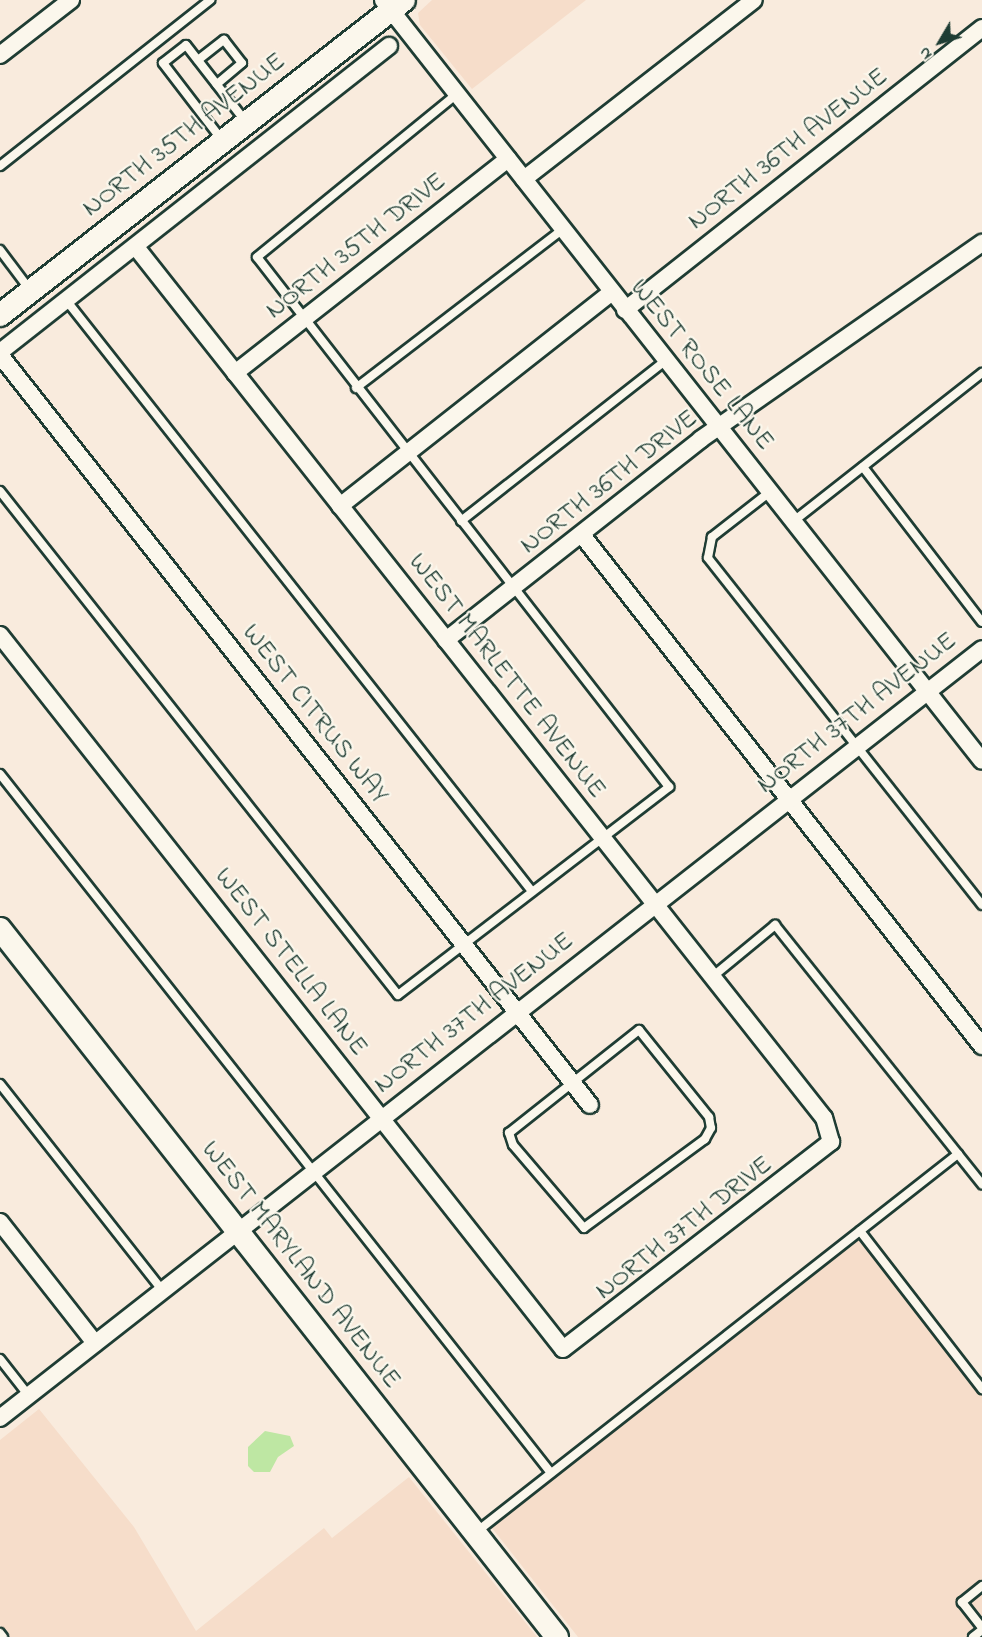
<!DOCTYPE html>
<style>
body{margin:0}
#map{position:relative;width:982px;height:1637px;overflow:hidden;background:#f9ebdd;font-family:"Indie Flower",sans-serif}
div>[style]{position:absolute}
.built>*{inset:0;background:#f6ddca}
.green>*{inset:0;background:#bee7a3}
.roads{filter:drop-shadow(2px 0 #1f3d34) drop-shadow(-2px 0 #1f3d34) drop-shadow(0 2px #1f3d34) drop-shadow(0 -2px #1f3d34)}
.lane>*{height:8px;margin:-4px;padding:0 4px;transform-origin:4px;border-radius:4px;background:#fbf7ec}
.street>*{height:16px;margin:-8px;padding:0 8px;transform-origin:8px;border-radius:8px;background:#fbf7ec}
.secondary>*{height:22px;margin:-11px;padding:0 11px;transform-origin:11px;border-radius:11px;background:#fbf7ec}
span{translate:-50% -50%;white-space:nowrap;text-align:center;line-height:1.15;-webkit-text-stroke:4.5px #fbf7ec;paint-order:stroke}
.street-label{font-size:27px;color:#1f3d34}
.north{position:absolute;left:910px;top:12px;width:60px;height:60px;-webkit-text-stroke:4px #fbf7ec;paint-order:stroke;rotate:232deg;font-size:16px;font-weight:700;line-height:24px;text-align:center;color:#1f3d34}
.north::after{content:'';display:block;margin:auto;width:21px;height:27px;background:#1f3d34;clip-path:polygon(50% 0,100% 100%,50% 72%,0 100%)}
</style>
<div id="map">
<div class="built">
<i style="clip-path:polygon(432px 0,586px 0,472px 89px,420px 25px,418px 13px)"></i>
<i style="clip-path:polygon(860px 1231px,982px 1389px,982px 1637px,578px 1637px,488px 1523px)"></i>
<i style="clip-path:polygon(39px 1409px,134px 1527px,196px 1631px,324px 1528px,332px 1538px,409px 1477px,537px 1637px,9px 1637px,0 1625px,0 1440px)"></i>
</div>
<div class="green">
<i style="clip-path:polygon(265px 1431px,290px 1436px,294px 1446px,278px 1457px,270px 1472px,254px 1472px,248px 1466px,248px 1447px)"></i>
</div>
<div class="roads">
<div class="lane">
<i style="left:198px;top:60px;width:33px;rotate:-38deg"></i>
<i style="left:224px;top:40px;width:29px;rotate:52deg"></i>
<i style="left:242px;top:63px;width:33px;rotate:140deg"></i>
<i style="left:222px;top:140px;width:97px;rotate:-127.5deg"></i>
<i style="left:163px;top:63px;width:29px;rotate:-38deg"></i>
<i style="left:186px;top:45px;width:98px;rotate:52.1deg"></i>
<i style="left:0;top:166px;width:268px;rotate:-38.3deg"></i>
<i style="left:0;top:250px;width:50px;rotate:53.1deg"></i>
<i style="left:66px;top:300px;width:751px;rotate:51.76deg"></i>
<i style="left:356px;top:388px;width:261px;rotate:-37.5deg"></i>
<i style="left:863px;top:467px;width:195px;rotate:52.5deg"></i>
<i style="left:0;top:491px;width:642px;rotate:51.7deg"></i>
<i style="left:398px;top:995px;width:342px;rotate:-37.5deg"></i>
<i style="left:669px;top:787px;width:671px;rotate:-127.86deg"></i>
<i style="left:257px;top:257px;width:258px;rotate:-39.2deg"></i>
<i style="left:771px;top:491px;width:75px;rotate:142.1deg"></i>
<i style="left:712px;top:537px;width:21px;rotate:101deg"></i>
<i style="left:708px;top:558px;width:442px;rotate:51.7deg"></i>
<i style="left:795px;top:520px;width:238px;rotate:-38.2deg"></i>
<i style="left:461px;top:521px;width:261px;rotate:-38.1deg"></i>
<i style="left:0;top:774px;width:890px;rotate:51.75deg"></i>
<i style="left:712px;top:977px;width:82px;rotate:-39.5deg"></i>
<i style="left:775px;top:925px;width:332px;rotate:51.4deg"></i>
<i style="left:639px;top:1030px;width:112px;rotate:51.2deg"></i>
<i style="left:709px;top:1117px;width:11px;rotate:80deg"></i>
<i style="left:711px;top:1128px;width:13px;rotate:119deg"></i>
<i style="left:705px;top:1139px;width:150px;rotate:143.7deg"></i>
<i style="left:584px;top:1228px;width:109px;rotate:-130.5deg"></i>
<i style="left:513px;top:1145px;width:13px;rotate:-108deg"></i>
<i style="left:509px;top:1133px;width:166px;rotate:-38.4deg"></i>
<i style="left:0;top:1084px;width:262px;rotate:51.8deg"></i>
<i style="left:860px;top:1231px;width:200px;rotate:52.3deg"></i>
<i style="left:0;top:1359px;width:47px;rotate:51.9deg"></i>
<i style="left:475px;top:1533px;width:614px;rotate:-38.12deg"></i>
<i style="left:982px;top:1586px;width:26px;rotate:141deg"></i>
<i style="left:962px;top:1602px;width:33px;rotate:52deg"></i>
<i style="left:0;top:1633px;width:5px;rotate:53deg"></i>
<i style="left:973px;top:1637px;width:11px;rotate:-38deg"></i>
</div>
<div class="street">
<i style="left:383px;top:0;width:968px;rotate:51.79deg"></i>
<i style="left:0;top:55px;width:90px;rotate:-37.8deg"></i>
<i style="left:524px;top:179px;width:291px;rotate:-37.9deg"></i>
<i style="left:625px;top:310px;width:455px;rotate:-38.3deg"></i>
<i style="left:0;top:352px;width:495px;rotate:-38.2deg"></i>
<i style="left:0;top:355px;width:954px;rotate:51.81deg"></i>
<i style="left:235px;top:373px;width:347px;rotate:-38.1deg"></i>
<i style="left:340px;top:506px;width:345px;rotate:-38.2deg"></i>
<i style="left:582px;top:535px;width:649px;rotate:51.95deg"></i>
<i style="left:0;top:635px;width:909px;rotate:51.74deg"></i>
<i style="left:563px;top:1349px;width:339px;rotate:-37.7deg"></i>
<i style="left:831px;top:1142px;width:25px;rotate:-106deg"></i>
<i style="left:824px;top:1118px;width:1111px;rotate:-128.31deg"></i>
<i style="left:446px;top:640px;width:325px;rotate:-38.2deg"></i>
<i style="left:701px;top:439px;width:343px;rotate:-34.9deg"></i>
<i style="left:0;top:1222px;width:154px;rotate:51.9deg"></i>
<i style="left:0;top:1418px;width:1247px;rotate:-38.06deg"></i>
</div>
<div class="secondary">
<i style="left:0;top:315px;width:512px;rotate:-37.94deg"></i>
<i style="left:0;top:929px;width:901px;rotate:51.81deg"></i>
</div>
</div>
<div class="street-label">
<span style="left:184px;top:135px;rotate:-38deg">NORTH 35TH AVENUE</span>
<span style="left:788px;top:149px;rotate:-38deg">NORTH 36TH AVENUE</span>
<span style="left:356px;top:246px;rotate:-38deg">NORTH 35TH DRIVE</span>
<span style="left:702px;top:365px;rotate:51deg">WEST ROSE LANE</span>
<span style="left:609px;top:482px;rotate:-38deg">NORTH 36TH DRIVE</span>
<span style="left:507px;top:676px;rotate:52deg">WEST MARLETTE AVENUE</span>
<span style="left:857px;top:713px;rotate:-38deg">NORTH 37TH AVENUE</span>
<span style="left:315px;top:714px;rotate:52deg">WEST CITRUS WAY</span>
<span style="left:291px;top:962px;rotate:52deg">WEST STELLA LANE</span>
<span style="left:474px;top:1013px;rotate:-38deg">NORTH 37TH AVENUE</span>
<span style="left:684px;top:1228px;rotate:-38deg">NORTH 37TH DRIVE</span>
<span style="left:301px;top:1265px;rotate:52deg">WEST MARYLAND AVENUE</span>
</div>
<div class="north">N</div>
</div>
